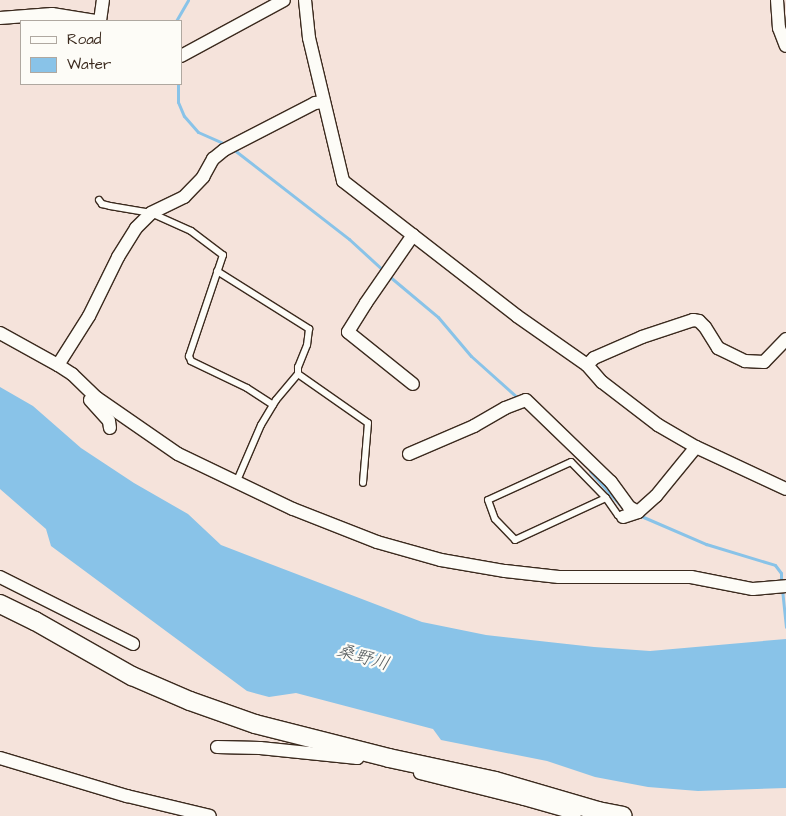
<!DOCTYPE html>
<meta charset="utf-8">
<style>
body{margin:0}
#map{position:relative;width:786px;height:816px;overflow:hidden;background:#f5e3db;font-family:"Architects Daughter","Klee One",sans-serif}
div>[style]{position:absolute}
.water>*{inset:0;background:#89c3e8}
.stream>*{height:3px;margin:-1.5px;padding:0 1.5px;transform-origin:1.5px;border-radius:1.5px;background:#89c3e8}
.roads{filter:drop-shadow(1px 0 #3b2a1e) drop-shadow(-1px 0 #3b2a1e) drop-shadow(0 1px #3b2a1e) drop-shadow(0 -1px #3b2a1e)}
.lane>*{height:6px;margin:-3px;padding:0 3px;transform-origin:3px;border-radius:3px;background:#fdfcf7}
.street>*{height:12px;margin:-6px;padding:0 6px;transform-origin:6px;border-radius:6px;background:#fdfcf7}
.secondary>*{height:18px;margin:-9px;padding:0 9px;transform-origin:9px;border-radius:9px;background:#fdfcf7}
span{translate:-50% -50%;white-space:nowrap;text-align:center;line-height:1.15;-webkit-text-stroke:4.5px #fdfcf7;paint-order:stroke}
.water-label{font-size:18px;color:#52585b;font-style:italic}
.legend{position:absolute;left:20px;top:20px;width:162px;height:65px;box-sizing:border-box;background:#fdfcf7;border:1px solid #afa8a0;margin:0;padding:6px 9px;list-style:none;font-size:15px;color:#3b2a1e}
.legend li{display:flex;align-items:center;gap:10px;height:25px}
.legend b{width:25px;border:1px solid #afa8a0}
</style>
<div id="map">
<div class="water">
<i style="clip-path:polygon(0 387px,33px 406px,81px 448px,134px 483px,188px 514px,221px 545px,422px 622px,486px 635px,594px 647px,650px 651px,786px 639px,786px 788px,698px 791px,648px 787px,595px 777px,547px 761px,441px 740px,433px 729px,296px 693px,269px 697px,247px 691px,51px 546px,46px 529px,0 489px)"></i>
</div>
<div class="stream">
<i style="left:176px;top:21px;width:24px;rotate:-60deg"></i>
<i style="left:178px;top:84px;width:18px;rotate:90deg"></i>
<i style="left:178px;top:102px;width:15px;rotate:67deg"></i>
<i style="left:184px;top:116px;width:21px;rotate:49deg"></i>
<i style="left:198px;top:132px;width:30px;rotate:24deg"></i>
<i style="left:233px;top:149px;width:147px;rotate:37.8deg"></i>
<i style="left:349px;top:239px;width:49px;rotate:42.5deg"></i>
<i style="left:389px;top:276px;width:64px;rotate:39.9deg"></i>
<i style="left:438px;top:317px;width:51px;rotate:49.8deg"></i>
<i style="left:471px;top:356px;width:64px;rotate:41.9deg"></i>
<i style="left:590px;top:471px;width:48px;rotate:48.4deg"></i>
<i style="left:641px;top:516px;width:71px;rotate:23.3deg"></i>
<i style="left:706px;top:544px;width:72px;rotate:16.9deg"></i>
<i style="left:775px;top:565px;width:10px;rotate:53deg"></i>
<i style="left:781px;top:573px;width:9px;rotate:90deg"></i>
<i style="left:782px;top:589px;width:38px;rotate:84deg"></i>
</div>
<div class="roads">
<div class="lane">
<i style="left:99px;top:200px;width:5px;rotate:53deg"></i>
<i style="left:102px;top:204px;width:8px;rotate:14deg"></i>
<i style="left:110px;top:206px;width:42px;rotate:9.7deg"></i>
<i style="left:151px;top:213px;width:44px;rotate:24.2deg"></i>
<i style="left:191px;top:231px;width:40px;rotate:37deg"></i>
<i style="left:223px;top:255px;width:107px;rotate:108.6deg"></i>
<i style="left:189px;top:356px;width:5px;rotate:68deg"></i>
<i style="left:191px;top:361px;width:62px;rotate:25.7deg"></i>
<i style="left:247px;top:388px;width:31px;rotate:33deg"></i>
<i style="left:217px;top:271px;width:109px;rotate:32.2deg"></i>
<i style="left:309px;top:329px;width:16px;rotate:97deg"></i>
<i style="left:307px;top:345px;width:24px;rotate:112deg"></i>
<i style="left:298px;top:367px;width:7px;rotate:90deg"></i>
<i style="left:298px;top:374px;width:85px;rotate:35deg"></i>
<i style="left:368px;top:423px;width:60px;rotate:94.8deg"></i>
<i style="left:236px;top:483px;width:63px;rotate:-66.7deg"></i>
<i style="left:261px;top:425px;width:29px;rotate:-59deg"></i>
<i style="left:276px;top:400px;width:34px;rotate:-50deg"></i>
<i style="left:606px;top:498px;width:50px;rotate:-134.2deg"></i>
<i style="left:571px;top:462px;width:91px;rotate:155.4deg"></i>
<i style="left:488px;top:500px;width:20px;rotate:70deg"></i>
<i style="left:495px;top:519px;width:29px;rotate:46deg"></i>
<i style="left:515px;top:540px;width:100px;rotate:-24.8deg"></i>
<i style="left:606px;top:498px;width:21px;rotate:55deg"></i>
<i style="left:618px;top:515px;width:5px;rotate:22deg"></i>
</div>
<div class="street">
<i style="left:305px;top:0;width:38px;rotate:84deg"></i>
<i style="left:309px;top:38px;width:147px;rotate:76.6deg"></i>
<i style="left:343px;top:181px;width:220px;rotate:37.8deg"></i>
<i style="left:517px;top:316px;width:85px;rotate:35deg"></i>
<i style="left:587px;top:365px;width:23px;rotate:49deg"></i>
<i style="left:602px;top:382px;width:71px;rotate:37.5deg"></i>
<i style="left:658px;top:425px;width:44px;rotate:30.1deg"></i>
<i style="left:696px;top:447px;width:99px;rotate:25deg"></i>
<i style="left:777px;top:0;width:28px;rotate:86deg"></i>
<i style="left:779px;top:28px;width:19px;rotate:69deg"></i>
<i style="left:0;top:18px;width:52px;rotate:-4.4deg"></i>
<i style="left:52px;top:14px;width:44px;rotate:9.2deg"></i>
<i style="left:100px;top:21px;width:21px;rotate:-82deg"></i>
<i style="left:181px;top:56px;width:117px;rotate:-28.5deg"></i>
<i style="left:413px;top:235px;width:83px;rotate:124.7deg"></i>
<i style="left:366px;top:303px;width:34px;rotate:122deg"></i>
<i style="left:348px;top:332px;width:83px;rotate:38.7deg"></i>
<i style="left:0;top:333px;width:66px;rotate:28.9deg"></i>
<i style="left:58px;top:365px;width:58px;rotate:-57.7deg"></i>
<i style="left:89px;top:316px;width:66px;rotate:-63.8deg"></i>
<i style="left:118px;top:257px;width:34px;rotate:-58deg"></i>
<i style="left:136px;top:228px;width:21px;rotate:-45deg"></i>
<i style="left:151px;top:213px;width:37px;rotate:-26deg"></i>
<i style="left:184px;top:197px;width:28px;rotate:-46deg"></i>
<i style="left:203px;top:177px;width:21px;rotate:-61deg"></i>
<i style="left:213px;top:159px;width:14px;rotate:-39deg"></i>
<i style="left:224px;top:150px;width:102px;rotate:-27.3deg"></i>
<i style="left:315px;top:103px;width:8px;rotate:-7deg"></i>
<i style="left:58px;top:365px;width:17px;rotate:33deg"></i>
<i style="left:72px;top:374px;width:35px;rotate:44deg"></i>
<i style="left:97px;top:398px;width:98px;rotate:34.7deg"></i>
<i style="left:178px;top:454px;width:127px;rotate:25.6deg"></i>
<i style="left:293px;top:509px;width:90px;rotate:21.4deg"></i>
<i style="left:377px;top:542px;width:66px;rotate:15.7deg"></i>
<i style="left:441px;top:560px;width:65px;rotate:9.8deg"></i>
<i style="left:505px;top:571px;width:54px;rotate:6.3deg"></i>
<i style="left:559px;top:577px;width:132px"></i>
<i style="left:691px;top:577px;width:63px;rotate:11deg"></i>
<i style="left:753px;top:589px;width:33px;rotate:-5deg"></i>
<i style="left:587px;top:365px;width:10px;rotate:-45deg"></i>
<i style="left:594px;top:358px;width:52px;rotate:-23.6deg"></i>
<i style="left:642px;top:337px;width:54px;rotate:-18.4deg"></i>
<i style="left:693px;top:320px;width:6px;rotate:9deg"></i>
<i style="left:699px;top:321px;width:8px;rotate:45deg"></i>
<i style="left:705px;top:327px;width:25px;rotate:58deg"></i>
<i style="left:718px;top:348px;width:30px;rotate:26deg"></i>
<i style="left:745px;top:361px;width:19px;rotate:3deg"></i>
<i style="left:764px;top:362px;width:32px;rotate:-46deg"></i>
<i style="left:90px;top:400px;width:28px;rotate:48deg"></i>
<i style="left:109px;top:421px;width:7px;rotate:82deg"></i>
<i style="left:409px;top:454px;width:71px;rotate:-23.3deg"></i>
<i style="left:474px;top:426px;width:36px;rotate:-30deg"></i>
<i style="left:505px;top:408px;width:22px;rotate:-21deg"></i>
<i style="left:526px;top:400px;width:118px;rotate:44deg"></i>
<i style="left:611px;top:482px;width:31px;rotate:54deg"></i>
<i style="left:629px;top:507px;width:10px;rotate:29deg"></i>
<i style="left:638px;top:512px;width:24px;rotate:-42deg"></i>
<i style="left:656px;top:496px;width:63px;rotate:-50.8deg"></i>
<i style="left:623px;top:517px;width:16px;rotate:-18deg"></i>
<i style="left:0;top:577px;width:149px;rotate:26.7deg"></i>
<i style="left:217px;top:747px;width:43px;rotate:1.3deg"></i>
<i style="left:260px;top:748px;width:98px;rotate:5.9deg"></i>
<i style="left:357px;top:758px;width:9px;rotate:-49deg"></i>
<i style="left:0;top:758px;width:133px;rotate:16.7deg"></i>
<i style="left:127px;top:796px;width:85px;rotate:13.5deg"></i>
<i style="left:420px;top:773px;width:107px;rotate:14deg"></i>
<i style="left:524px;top:799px;width:44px;rotate:15.9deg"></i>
<i style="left:566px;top:811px;width:10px;rotate:29deg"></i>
</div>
<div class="secondary">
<i style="left:0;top:604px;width:39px;rotate:26deg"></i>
<i style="left:35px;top:621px;width:112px;rotate:29.6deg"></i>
<i style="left:132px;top:676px;width:63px;rotate:23.3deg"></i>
<i style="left:190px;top:701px;width:69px;rotate:19.5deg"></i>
<i style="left:255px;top:724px;width:138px;rotate:14.2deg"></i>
<i style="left:389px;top:758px;width:108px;rotate:12.2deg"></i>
<i style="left:495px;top:781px;width:107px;rotate:16.2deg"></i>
<i style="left:598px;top:811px;width:25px;rotate:11deg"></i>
</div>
</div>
<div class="water-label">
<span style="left:363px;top:658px;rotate:16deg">桑野川</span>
</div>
<ul class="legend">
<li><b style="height:6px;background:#fdfcf7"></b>Road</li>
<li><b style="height:14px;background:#89c3e8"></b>Water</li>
</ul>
</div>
